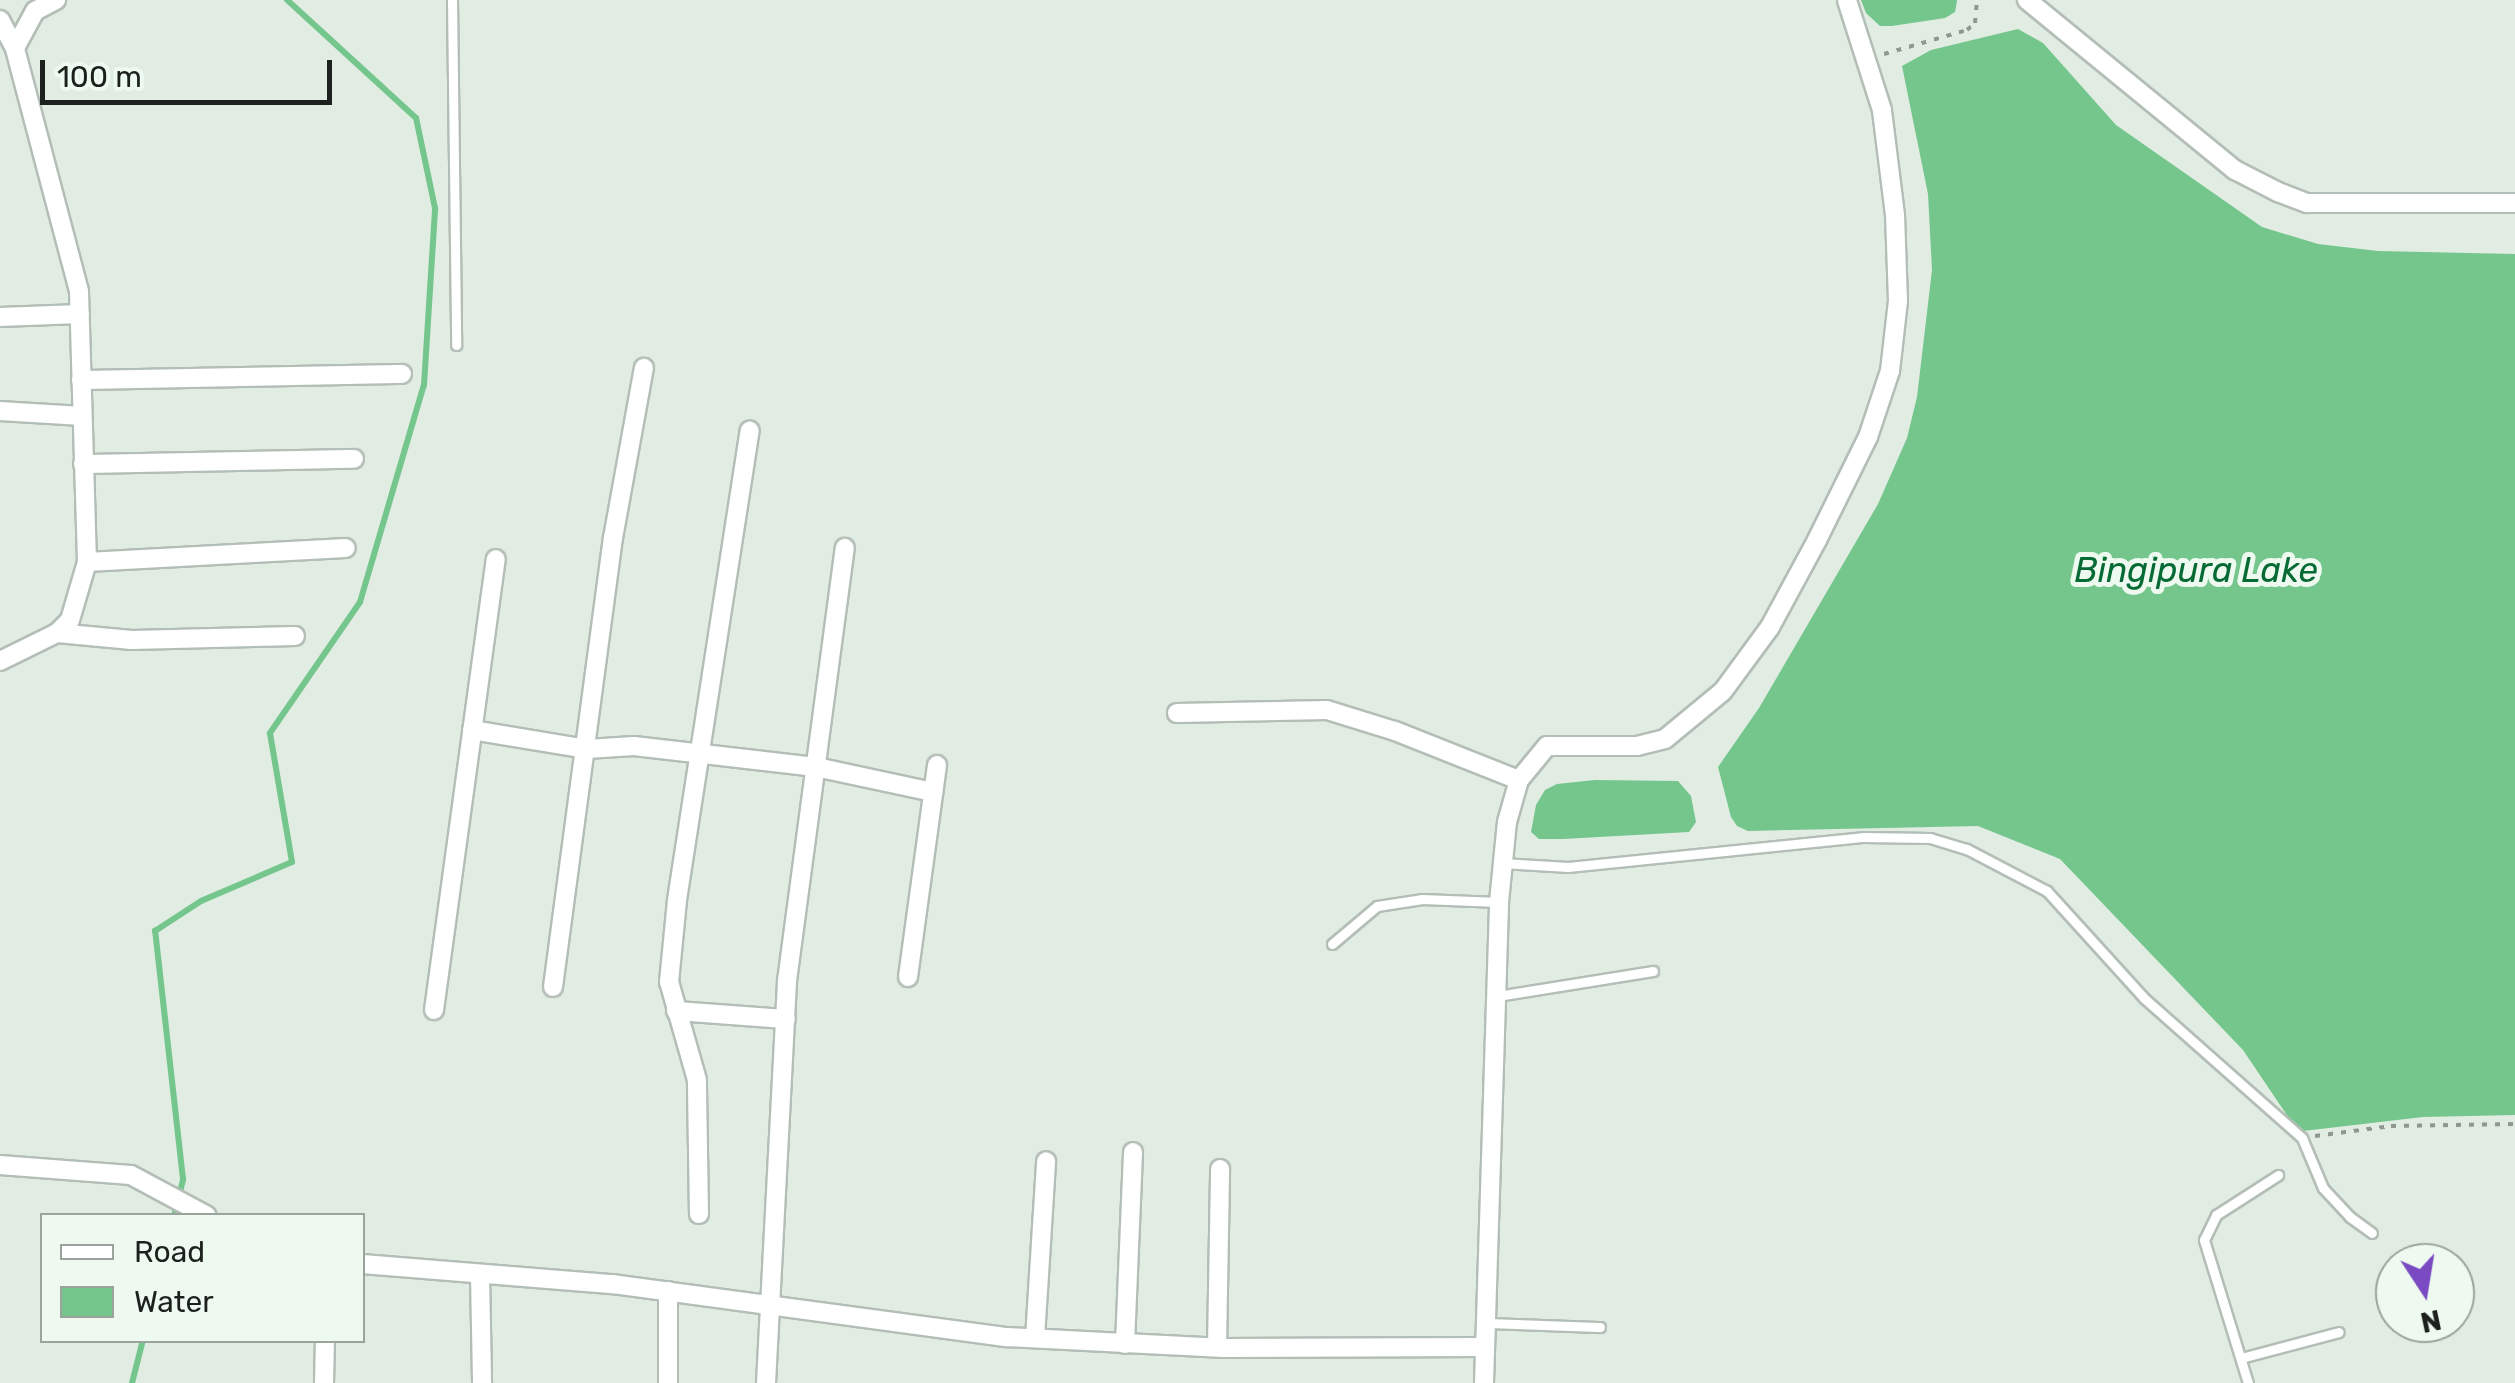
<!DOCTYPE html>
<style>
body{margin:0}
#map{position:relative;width:2515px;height:1383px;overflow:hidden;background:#e1ece3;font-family:Rubik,sans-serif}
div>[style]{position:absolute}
.water>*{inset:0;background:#74c68c}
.stream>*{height:6px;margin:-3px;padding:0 3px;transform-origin:3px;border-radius:3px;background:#74c68c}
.path>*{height:4px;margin-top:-2px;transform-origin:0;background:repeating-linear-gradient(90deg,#8f9791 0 5px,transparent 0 13px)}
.roads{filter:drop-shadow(2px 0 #b3beb6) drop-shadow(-2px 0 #b3beb6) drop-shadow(0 2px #b3beb6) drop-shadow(0 -2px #b3beb6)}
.service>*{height:9px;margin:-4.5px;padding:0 4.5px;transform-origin:4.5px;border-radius:4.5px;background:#fff}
.minor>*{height:18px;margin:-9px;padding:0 9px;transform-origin:9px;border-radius:9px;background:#fff}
span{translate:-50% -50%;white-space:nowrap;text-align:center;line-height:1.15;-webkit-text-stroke:10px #eefaf0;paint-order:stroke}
.water-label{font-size:35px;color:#066a35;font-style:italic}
.legend{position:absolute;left:40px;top:1213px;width:325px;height:130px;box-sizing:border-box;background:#eefaf0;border:2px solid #9aa39c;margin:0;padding:12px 18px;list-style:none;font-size:30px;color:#1d211e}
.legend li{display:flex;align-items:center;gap:20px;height:50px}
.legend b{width:50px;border:2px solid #9aa39c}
.north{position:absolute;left:2375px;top:1243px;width:100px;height:100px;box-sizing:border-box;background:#eefaf0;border:2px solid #9aa39c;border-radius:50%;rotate:168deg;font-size:28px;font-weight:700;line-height:40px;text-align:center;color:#1d211e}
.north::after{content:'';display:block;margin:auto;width:35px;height:45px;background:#794ac2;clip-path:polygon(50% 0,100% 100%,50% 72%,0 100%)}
.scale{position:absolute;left:40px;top:60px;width:292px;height:45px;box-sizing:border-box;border:5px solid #1d211e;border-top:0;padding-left:12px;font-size:30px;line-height:35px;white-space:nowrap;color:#1d211e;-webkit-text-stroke:8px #eefaf0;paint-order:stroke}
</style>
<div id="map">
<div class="water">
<i style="clip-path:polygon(1861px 0,1957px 0,1957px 1px,1955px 12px,1945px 18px,1892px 26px,1880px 26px,1866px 13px)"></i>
<i style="clip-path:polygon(2018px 29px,2043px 43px,2116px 125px,2262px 227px,2318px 244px,2378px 251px,2515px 254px,2515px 1115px,2423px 1117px,2303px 1131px,2295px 1127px,2243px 1050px,2060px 859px,1978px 826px,1748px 831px,1737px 826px,1731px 817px,1718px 767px,1759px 708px,1878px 504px,1907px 438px,1917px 397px,1932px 270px,1928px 194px,1902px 66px,1931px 50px)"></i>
<i style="clip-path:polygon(1595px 780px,1678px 781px,1691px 796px,1696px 822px,1689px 832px,1563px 839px,1539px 839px,1531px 832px,1536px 805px,1545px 790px,1557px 784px)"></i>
</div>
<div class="stream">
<i style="left:174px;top:1216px;width:38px;rotate:-76deg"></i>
<i style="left:183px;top:1179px;width:250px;rotate:-96.4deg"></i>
<i style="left:155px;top:931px;width:55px;rotate:-33.1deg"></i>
<i style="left:201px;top:901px;width:99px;rotate:-23.2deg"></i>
<i style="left:292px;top:862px;width:131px;rotate:-99.7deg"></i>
<i style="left:270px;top:733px;width:159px;rotate:-55.5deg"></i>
<i style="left:360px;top:602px;width:226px;rotate:-73.6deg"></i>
<i style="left:424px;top:385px;width:177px;rotate:-86.4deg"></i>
<i style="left:435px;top:208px;width:92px;rotate:-101.9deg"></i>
<i style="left:416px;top:118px;width:175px;rotate:-137.5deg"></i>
<i style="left:132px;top:1383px;width:44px;rotate:-75.7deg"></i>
</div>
<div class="path">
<i style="left:1884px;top:54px;width:86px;rotate:-16.1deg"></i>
<i style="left:1967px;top:30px;width:11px;rotate:-41deg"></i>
<i style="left:1975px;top:23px;width:23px;rotate:-85deg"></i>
<i style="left:2315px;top:1136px;width:77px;rotate:-7.5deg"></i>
<i style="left:2391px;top:1126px;width:124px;rotate:-0.9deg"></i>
</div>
<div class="roads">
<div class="service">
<i style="left:452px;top:0;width:345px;rotate:89.3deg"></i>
<i style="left:1502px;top:863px;width:66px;rotate:3.5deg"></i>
<i style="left:1568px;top:867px;width:298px;rotate:-5.8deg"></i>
<i style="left:1864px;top:837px;width:66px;rotate:0.9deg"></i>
<i style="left:1930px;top:838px;width:39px;rotate:17deg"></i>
<i style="left:1967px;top:849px;width:90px;rotate:27.7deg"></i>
<i style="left:2047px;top:891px;width:144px;rotate:47.8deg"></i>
<i style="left:2144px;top:998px;width:211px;rotate:41.5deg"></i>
<i style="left:2302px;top:1138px;width:54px;rotate:67.2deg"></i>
<i style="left:2323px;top:1188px;width:40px;rotate:47deg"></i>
<i style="left:2350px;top:1217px;width:27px;rotate:36deg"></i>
<i style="left:1332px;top:944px;width:59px;rotate:-40.2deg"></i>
<i style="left:1377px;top:906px;width:46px;rotate:-8.8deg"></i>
<i style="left:1422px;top:899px;width:77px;rotate:2.2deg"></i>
<i style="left:1497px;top:996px;width:158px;rotate:-9.1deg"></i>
<i style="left:1486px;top:1323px;width:114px;rotate:2deg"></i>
<i style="left:2241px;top:1358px;width:101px;rotate:-14.9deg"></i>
<i style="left:2248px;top:1383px;width:150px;rotate:-107.1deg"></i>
<i style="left:2204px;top:1240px;width:28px;rotate:-64deg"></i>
<i style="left:2216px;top:1215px;width:74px;rotate:-32.8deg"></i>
</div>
<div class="minor">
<i style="left:2027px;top:0;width:269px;rotate:39.3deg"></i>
<i style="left:2235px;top:170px;width:48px;rotate:27.1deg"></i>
<i style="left:2278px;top:192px;width:31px;rotate:21deg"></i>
<i style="left:2307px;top:203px;width:208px"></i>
<i style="left:0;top:20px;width:32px;rotate:62deg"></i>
<i style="left:0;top:317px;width:80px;rotate:-2.1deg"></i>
<i style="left:81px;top:380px;width:321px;rotate:-1.1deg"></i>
<i style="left:0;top:411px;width:82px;rotate:3.5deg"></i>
<i style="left:83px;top:464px;width:271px;rotate:-1.1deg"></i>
<i style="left:87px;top:562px;width:259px;rotate:-3.1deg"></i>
<i style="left:57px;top:633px;width:75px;rotate:5.3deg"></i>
<i style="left:132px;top:640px;width:163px;rotate:-1.4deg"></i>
<i style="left:0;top:661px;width:64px;rotate:-26.2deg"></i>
<i style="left:57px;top:633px;width:18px;rotate:-45deg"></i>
<i style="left:70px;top:620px;width:60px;rotate:-73.7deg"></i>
<i style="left:87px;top:562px;width:271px;rotate:-91.7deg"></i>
<i style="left:79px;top:291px;width:251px;rotate:-104.8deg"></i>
<i style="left:15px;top:48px;width:42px;rotate:-61.6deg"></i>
<i style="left:35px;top:11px;width:24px;rotate:-28deg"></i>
<i style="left:1177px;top:713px;width:150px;rotate:-1.1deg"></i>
<i style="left:1327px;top:710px;width:71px;rotate:17.2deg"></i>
<i style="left:1395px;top:731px;width:133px;rotate:21.6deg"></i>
<i style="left:472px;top:730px;width:117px;rotate:9.4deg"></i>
<i style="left:587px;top:749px;width:47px;rotate:-3.7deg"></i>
<i style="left:634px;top:746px;width:183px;rotate:6.6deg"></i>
<i style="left:816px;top:767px;width:120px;rotate:12.1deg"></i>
<i style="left:908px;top:977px;width:214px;rotate:-82.2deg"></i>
<i style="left:553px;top:987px;width:453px;rotate:-82.4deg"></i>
<i style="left:613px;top:538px;width:173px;rotate:-79.7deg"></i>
<i style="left:434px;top:1010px;width:455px;rotate:-82.2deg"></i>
<i style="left:676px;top:1011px;width:110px;rotate:4.2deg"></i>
<i style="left:0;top:1165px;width:131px;rotate:4.4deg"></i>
<i style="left:131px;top:1175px;width:86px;rotate:28.3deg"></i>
<i style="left:699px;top:1214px;width:134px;rotate:-90.9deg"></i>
<i style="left:697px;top:1080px;width:102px;rotate:-105.9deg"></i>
<i style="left:669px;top:982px;width:82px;rotate:-84.4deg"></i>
<i style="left:677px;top:900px;width:475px;rotate:-81.2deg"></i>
<i style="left:362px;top:1264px;width:252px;rotate:4.6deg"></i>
<i style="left:613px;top:1284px;width:398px;rotate:7.7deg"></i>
<i style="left:1007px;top:1337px;width:217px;rotate:2.9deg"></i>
<i style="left:1224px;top:1348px;width:259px;rotate:-0.2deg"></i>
<i style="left:480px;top:1275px;width:108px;rotate:88.9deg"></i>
<i style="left:668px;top:1291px;width:92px;rotate:90deg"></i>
<i style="left:1035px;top:1338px;width:177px;rotate:-86.4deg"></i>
<i style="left:1125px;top:1344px;width:192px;rotate:-87.6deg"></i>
<i style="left:1217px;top:1347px;width:178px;rotate:-89deg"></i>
<i style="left:324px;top:1383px;width:43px;rotate:-88.7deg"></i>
<i style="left:766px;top:1383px;width:403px;rotate:-87deg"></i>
<i style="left:787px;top:981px;width:437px;rotate:-82.4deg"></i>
<i style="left:1484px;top:1383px;width:481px;rotate:-88.2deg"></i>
<i style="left:1499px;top:902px;width:80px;rotate:-84.3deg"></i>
<i style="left:1507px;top:822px;width:44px;rotate:-74.1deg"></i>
<i style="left:1519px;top:780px;width:44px;rotate:-50.5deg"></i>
<i style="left:1547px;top:746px;width:90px"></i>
<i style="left:1637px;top:746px;width:29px;rotate:-14deg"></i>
<i style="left:1665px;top:739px;width:75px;rotate:-39.6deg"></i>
<i style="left:1723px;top:691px;width:79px;rotate:-53.7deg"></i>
<i style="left:1770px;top:627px;width:99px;rotate:-61.6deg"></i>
<i style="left:1817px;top:540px;width:115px;rotate:-63.7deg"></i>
<i style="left:1868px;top:437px;width:70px;rotate:-71.6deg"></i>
<i style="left:1890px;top:371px;width:70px;rotate:-83.5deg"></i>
<i style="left:1898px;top:301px;width:86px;rotate:-92deg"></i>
<i style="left:1895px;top:215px;width:106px;rotate:-97.1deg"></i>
<i style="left:1882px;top:110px;width:115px;rotate:-107.7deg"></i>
</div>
</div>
<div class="water-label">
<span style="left:2196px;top:570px">Bingipura Lake</span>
</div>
<ul class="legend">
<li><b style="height:12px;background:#fff"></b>Road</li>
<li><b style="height:28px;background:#74c68c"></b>Water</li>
</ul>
<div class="north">N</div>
<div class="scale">100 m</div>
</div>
